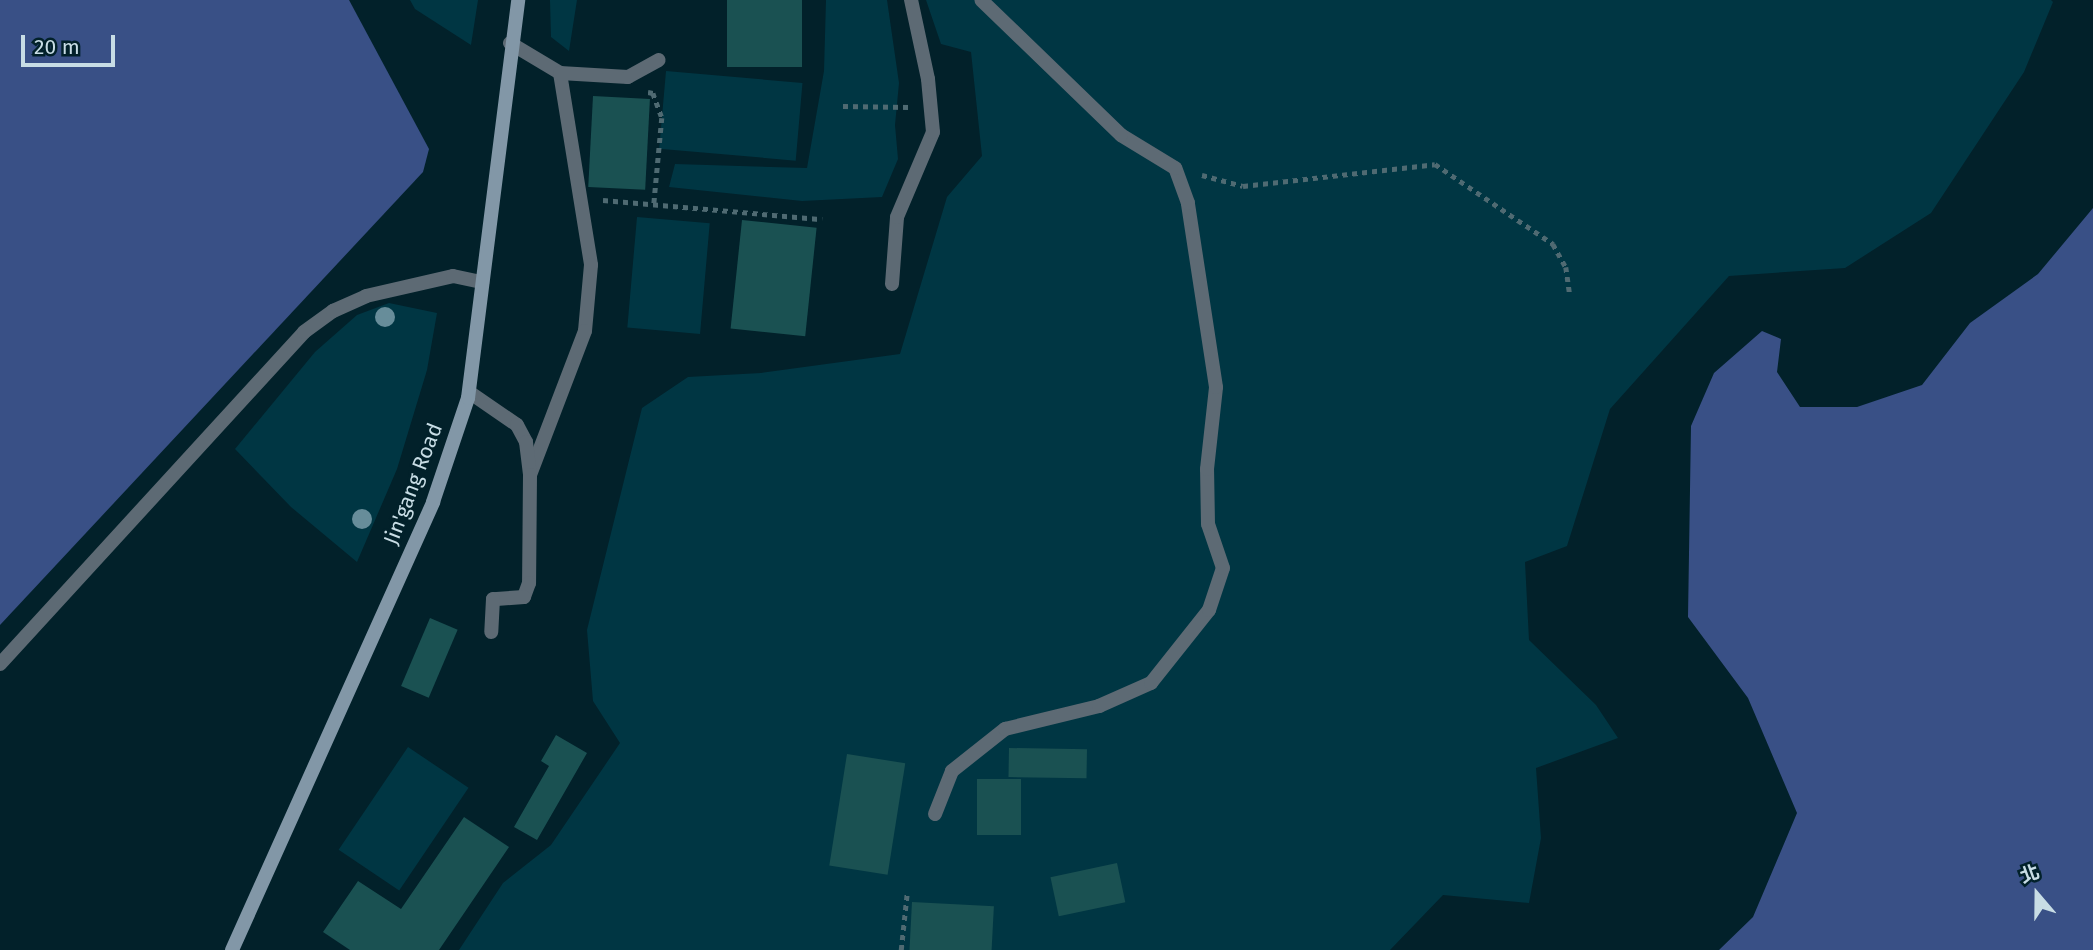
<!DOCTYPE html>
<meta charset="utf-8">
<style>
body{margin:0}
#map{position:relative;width:2093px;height:950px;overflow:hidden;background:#02212a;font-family:"Fira Sans","Noto Sans TC",sans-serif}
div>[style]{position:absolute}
.green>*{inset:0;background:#003643;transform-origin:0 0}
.water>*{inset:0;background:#395086}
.building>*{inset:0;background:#1a5152;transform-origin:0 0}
.path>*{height:4.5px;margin-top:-2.25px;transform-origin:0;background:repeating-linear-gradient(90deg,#4f6a72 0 5px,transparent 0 10px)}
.lane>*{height:14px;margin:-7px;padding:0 7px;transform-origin:7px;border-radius:7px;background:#5d6a74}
.secondary>*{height:14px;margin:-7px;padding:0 7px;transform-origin:7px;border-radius:7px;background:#8297a7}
.trees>*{width:20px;height:20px;margin:-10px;border-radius:50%;background:#678d9a}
span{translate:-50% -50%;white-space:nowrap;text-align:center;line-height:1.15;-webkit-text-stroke:5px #02212a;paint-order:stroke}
.street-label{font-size:21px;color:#c8dde5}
.north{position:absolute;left:2002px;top:859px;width:70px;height:70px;-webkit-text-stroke:5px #02212a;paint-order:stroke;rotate:340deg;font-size:19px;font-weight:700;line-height:28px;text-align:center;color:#c8dde5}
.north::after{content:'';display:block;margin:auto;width:24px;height:32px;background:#c8dde5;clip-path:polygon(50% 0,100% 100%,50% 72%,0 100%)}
.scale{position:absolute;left:21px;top:35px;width:94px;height:32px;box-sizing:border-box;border:4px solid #c8dde5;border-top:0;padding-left:9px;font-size:21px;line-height:24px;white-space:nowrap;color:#c8dde5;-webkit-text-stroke:5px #02212a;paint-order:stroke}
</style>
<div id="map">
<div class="green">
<i style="clip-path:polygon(410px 0,478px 0,471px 45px,415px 9px)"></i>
<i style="clip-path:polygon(550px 0,577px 0,569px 51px,551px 37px)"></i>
<i style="clip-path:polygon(826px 0,887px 0,899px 83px,895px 125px,898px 159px,882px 197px,802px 201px,669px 187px,675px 164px,807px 168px,824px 71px)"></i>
<i style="clip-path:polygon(926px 0,2051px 0,2053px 2px,2024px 72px,1931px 213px,1845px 268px,1729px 276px,1610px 409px,1567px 546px,1525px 562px,1529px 640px,1596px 705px,1618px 738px,1536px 768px,1541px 838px,1529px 903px,1443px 895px,1390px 950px,459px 950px,503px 883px,551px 845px,620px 743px,593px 701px,587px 630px,642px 408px,688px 377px,761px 373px,900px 354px,947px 197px,982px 156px,971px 52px,941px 44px)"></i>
<i style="left:666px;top:71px;width:137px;height:78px;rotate:5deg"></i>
<i style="left:637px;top:217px;width:73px;height:111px;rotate:5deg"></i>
<i style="clip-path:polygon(389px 303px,437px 313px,427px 370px,397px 469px,357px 562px,291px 507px,235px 449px,315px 352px,357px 315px)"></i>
<i style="left:408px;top:747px;width:73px;height:124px;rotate:34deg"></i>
</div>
<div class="water">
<i style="clip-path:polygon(0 0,349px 0,429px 149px,423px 172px,0 625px)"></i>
<i style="clip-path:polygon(2093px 208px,2093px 950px,1719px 950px,1753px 917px,1797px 813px,1748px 698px,1688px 617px,1691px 426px,1714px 373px,1762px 331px,1781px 339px,1777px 372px,1800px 407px,1857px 407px,1922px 385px,1970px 323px,2038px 274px)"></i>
</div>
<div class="building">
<i style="left:727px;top:0;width:75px;height:67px"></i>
<i style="left:593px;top:96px;width:57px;height:91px;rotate:3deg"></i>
<i style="left:742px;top:220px;width:75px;height:109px;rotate:6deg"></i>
<i style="left:430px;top:618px;width:30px;height:74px;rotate:23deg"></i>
<i style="clip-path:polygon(556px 735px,587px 753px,537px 840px,514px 827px,549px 766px,541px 761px)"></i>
<i style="left:1009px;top:748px;width:78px;height:29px;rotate:1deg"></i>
<i style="left:847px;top:754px;width:59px;height:113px;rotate:9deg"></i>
<i style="left:977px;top:779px;width:44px;height:56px"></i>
<i style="clip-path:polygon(464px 817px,509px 847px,439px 950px,350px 950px,323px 932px,358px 881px,401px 909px)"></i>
<i style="left:1117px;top:863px;width:40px;height:68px;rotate:78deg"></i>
<i style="left:912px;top:902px;width:82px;height:48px;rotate:3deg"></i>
</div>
<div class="path">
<i style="left:648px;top:92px;width:5px;rotate:11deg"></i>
<i style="left:653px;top:93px;width:27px;rotate:70deg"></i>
<i style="left:662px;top:118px;width:86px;rotate:95.3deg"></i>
<i style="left:843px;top:106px;width:66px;rotate:0.9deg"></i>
<i style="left:1202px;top:175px;width:42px;rotate:15deg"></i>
<i style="left:1243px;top:186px;width:193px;rotate:-6.5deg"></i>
<i style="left:1435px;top:164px;width:143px;rotate:34.1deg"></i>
<i style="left:1553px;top:244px;width:26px;rotate:61deg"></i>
<i style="left:1566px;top:267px;width:29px;rotate:82deg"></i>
<i style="left:603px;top:200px;width:220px;rotate:5deg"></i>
<i style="left:901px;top:950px;width:57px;rotate:-84deg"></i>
</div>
<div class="lane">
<i style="left:510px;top:43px;width:58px;rotate:31deg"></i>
<i style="left:560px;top:73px;width:194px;rotate:80.8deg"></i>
<i style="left:591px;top:265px;width:66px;rotate:95.2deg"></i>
<i style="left:585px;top:331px;width:154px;rotate:110.9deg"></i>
<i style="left:560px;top:73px;width:68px;rotate:3.4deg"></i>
<i style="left:628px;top:77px;width:35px;rotate:-29deg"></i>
<i style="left:892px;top:284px;width:67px;rotate:-85.7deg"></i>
<i style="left:897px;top:217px;width:92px;rotate:-67deg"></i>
<i style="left:933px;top:132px;width:53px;rotate:-95.4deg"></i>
<i style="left:928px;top:79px;width:81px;rotate:-102.1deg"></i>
<i style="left:469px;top:392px;width:58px;rotate:34.5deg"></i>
<i style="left:517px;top:425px;width:19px;rotate:62deg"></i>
<i style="left:526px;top:442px;width:33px;rotate:83deg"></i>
<i style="left:530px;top:475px;width:108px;rotate:90.5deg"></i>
<i style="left:529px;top:583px;width:15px;rotate:110deg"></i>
<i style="left:524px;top:597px;width:31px;rotate:176deg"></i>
<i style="left:493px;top:599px;width:33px;rotate:93deg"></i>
<i style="left:0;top:664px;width:450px;rotate:-47.5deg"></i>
<i style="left:304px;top:332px;width:36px;rotate:-36deg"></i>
<i style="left:333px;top:311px;width:36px;rotate:-24deg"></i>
<i style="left:366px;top:296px;width:89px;rotate:-12.9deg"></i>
<i style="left:453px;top:276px;width:30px;rotate:12deg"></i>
<i style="left:935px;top:814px;width:46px;rotate:-68.4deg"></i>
<i style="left:952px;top:771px;width:68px;rotate:-38.4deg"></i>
<i style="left:1005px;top:729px;width:97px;rotate:-13.7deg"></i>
<i style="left:1099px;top:706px;width:57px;rotate:-23.9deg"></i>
<i style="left:1151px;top:683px;width:93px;rotate:-51.5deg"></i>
<i style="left:1209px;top:610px;width:44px;rotate:-71.6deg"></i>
<i style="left:1223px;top:568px;width:46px;rotate:-108.8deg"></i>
<i style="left:1208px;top:524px;width:55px;rotate:-91deg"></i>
<i style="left:1207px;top:469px;width:82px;rotate:-83.7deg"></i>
<i style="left:1216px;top:387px;width:186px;rotate:-98.7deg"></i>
<i style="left:1188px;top:203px;width:37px;rotate:-110deg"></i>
<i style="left:1175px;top:168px;width:63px;rotate:-148.6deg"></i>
<i style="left:1121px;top:135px;width:194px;rotate:-136deg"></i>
</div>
<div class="secondary">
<i style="left:232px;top:950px;width:491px;rotate:-65.8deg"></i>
<i style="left:433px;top:502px;width:110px;rotate:-71.4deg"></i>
<i style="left:468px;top:398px;width:401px;rotate:-82.8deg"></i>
</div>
<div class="trees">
<i style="left:385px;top:317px"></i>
<i style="left:362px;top:519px"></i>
</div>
<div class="street-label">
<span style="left:413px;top:484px;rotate:-69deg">Jin'gang Road</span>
</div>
<div class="north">北</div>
<div class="scale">20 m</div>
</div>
